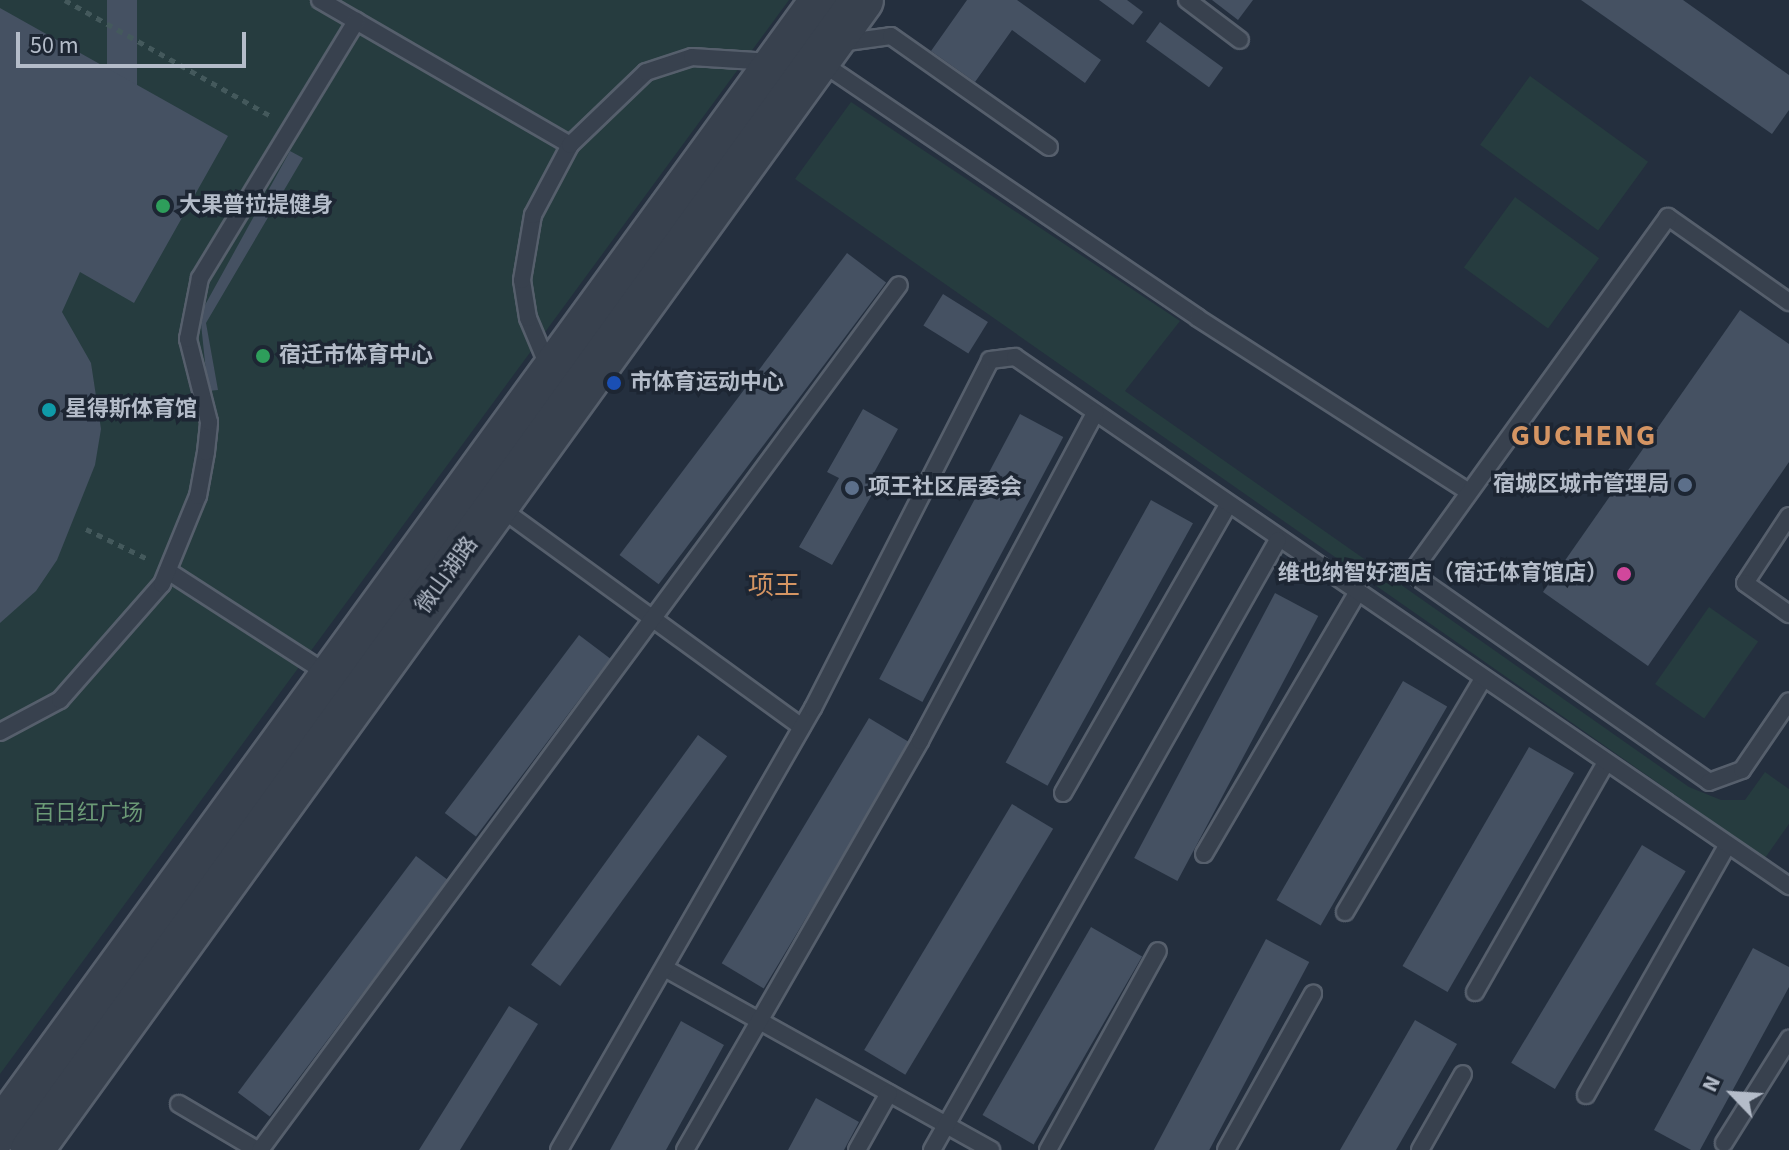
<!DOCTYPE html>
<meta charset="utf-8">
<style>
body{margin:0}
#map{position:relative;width:1789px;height:1150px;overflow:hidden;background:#242f3e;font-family:"Source Sans 3","Noto Sans SC",sans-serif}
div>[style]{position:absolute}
.green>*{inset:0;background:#263c3f;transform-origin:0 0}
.building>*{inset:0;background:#455162;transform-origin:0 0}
.path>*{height:5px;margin-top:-2.5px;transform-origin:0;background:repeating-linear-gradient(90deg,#44595c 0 6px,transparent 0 12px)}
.roads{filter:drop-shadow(2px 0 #565f6c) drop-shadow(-2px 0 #565f6c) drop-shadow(0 2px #565f6c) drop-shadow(0 -2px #565f6c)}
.service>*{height:16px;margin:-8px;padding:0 8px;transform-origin:8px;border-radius:8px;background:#38414e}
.tertiary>*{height:42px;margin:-21px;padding:0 21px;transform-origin:21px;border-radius:21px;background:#38414e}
.dots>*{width:22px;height:22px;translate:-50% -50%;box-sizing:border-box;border:4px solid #1d2633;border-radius:50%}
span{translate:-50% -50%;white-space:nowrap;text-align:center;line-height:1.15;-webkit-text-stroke:7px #1d2633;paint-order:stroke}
.poi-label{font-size:22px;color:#b4bcc9;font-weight:700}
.left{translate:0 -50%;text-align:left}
.right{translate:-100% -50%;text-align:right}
.street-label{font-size:22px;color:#b4bcc9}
.park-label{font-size:22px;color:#6b9a76}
.quarter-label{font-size:26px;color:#d59563}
.district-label{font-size:30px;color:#d59563;font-weight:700;letter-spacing:2px}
.north{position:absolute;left:1693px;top:1054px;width:80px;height:80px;-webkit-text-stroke:6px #1d2633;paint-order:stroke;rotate:295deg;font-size:22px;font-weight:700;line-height:32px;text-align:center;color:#b4bcc9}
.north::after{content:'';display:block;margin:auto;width:28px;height:36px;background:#b4bcc9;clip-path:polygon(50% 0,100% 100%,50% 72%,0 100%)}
.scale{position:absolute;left:16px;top:32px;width:230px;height:36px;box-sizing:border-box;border:4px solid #b4bcc9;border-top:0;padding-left:10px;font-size:24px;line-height:28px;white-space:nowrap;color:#b4bcc9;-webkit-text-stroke:6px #1d2633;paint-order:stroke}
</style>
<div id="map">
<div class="green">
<i style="clip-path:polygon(0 0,789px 0,0 1074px)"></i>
<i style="left:1530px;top:76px;width:146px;height:85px;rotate:36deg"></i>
<i style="clip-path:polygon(851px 102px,1180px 321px,1125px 391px,1689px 787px,1721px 800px,1745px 800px,1765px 772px,1789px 789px,1789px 824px,1765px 858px,795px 179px)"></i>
<i style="left:1515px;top:197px;width:104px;height:87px;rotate:36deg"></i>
<i style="left:1709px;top:607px;width:60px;height:94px;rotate:35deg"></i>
</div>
<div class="building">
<i style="left:107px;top:0;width:30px;height:205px"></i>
<i style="clip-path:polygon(967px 0,1017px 0,1101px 60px,1085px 83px,1012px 30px,975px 82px,931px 51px)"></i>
<i style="clip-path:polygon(1099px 0,1127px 0,1143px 12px,1133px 25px)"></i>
<i style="clip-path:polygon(1212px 0,1253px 0,1238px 20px)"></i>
<i style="clip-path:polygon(1581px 0,1683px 0,1789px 75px,1789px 110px,1772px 134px)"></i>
<i style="clip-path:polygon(0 8px,228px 136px,134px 303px,80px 272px,62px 312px,91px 363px,101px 429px,95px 465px,57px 560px,36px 591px,0 623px)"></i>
<i style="left:1160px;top:22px;width:78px;height:24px;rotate:36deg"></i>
<i style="clip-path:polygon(290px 151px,303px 158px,206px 323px,218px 390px,208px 391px,200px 314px)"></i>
<i style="left:847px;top:253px;width:49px;height:378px;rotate:37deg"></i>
<i style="left:943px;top:294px;width:53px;height:37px;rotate:32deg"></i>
<i style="clip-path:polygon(1740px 310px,1789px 344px,1789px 462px,1648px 666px,1543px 592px)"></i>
<i style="clip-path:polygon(863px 409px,898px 429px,870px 480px,878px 484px,832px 565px,799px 547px,839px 478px,827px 472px)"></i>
<i style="left:1020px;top:414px;width:49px;height:300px;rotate:28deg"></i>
<i style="left:1151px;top:500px;width:48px;height:300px;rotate:29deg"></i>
<i style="left:1275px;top:593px;width:49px;height:300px;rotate:28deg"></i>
<i style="left:579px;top:635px;width:39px;height:223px;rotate:37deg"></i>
<i style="left:1403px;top:681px;width:51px;height:253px;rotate:30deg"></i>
<i style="left:869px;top:718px;width:49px;height:286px;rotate:31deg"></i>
<i style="left:698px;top:735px;width:36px;height:284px;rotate:36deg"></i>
<i style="left:1529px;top:747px;width:52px;height:253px;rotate:30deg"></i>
<i style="left:1012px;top:804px;width:48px;height:287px;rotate:31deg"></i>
<i style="left:1642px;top:845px;width:51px;height:254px;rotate:31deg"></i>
<i style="left:416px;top:856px;width:40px;height:296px;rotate:37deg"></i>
<i style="left:1091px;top:927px;width:59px;height:217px;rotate:30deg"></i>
<i style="left:1266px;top:939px;width:49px;height:240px;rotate:28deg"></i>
<i style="clip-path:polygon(1753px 948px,1789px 967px,1789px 987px,1700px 1150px,1691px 1150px,1654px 1130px)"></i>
<i style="clip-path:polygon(509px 1006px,538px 1024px,460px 1150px,419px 1150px)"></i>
<i style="clip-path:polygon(1415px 1020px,1457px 1044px,1396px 1150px,1340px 1150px)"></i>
<i style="clip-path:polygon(681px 1021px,724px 1045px,666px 1150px,610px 1150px)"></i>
<i style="clip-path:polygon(816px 1098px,859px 1122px,844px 1150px,788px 1150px)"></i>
</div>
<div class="path">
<i style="left:65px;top:0;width:239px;rotate:29.4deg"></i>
<i style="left:86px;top:529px;width:71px;rotate:25.8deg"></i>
</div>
<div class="roads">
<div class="service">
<i style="left:320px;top:0;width:289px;rotate:30.1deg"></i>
<i style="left:1187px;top:0;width:66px;rotate:37deg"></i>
<i style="left:840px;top:43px;width:51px;rotate:-7.8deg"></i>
<i style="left:891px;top:36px;width:193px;rotate:35.1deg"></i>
<i style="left:819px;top:61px;width:458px;rotate:34.1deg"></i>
<i style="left:1198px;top:318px;width:320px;rotate:32.7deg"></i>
<i style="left:1789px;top:302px;width:148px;rotate:-144.9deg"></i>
<i style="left:1668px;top:217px;width:439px;rotate:125.8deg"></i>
<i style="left:1411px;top:573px;width:364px;rotate:35deg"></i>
<i style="left:1709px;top:782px;width:35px;rotate:-20deg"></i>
<i style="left:1742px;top:770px;width:83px;rotate:-55.7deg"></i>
<i style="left:549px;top:368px;width:54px;rotate:-112.8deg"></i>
<i style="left:528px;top:318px;width:38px;rotate:-99deg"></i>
<i style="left:522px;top:280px;width:66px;rotate:-80.4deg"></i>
<i style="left:533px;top:215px;width:79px;rotate:-62.1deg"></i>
<i style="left:570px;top:145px;width:105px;rotate:-43.8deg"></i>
<i style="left:646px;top:72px;width:48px;rotate:-18.1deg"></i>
<i style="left:692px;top:57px;width:79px;rotate:3.6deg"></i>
<i style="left:499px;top:507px;width:374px;rotate:36deg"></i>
<i style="left:1789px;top:516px;width:80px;rotate:123.3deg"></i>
<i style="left:1745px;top:583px;width:54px;rotate:35.2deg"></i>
<i style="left:168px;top:571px;width:194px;rotate:32.8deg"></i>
<i style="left:0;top:732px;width:68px;rotate:-28.1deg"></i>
<i style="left:60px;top:700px;width:154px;rotate:-48.7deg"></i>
<i style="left:162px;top:584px;width:95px;rotate:-67.8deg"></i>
<i style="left:198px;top:496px;width:45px;rotate:-79.7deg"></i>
<i style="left:206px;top:452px;width:30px;rotate:-84deg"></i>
<i style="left:209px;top:422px;width:86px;rotate:-104.2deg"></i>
<i style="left:188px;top:339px;width:62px;rotate:-78.9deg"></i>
<i style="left:200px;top:278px;width:301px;rotate:-58.7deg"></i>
<i style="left:1063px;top:793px;width:332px;rotate:-60.2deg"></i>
<i style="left:1204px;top:854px;width:303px;rotate:-59.6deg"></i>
<i style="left:1345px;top:912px;width:269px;rotate:-59.4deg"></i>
<i style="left:666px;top:969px;width:372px;rotate:29.1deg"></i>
<i style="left:1475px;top:992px;width:262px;rotate:-60.3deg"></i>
<i style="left:1586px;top:1095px;width:284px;rotate:-60.5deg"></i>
<i style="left:179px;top:1104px;width:91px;rotate:30.5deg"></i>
<i style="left:1724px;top:1143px;width:123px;rotate:-58deg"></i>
<i style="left:260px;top:1150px;width:1075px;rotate:-53.55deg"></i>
<i style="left:559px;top:1150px;width:510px;rotate:-60.12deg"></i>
<i style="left:813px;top:708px;width:390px;rotate:-63deg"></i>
<i style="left:990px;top:360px;width:25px;rotate:-7deg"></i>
<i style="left:1015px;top:357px;width:938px;rotate:34.35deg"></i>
<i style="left:685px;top:1150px;width:472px;rotate:-60.1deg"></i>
<i style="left:920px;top:741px;width:372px;rotate:-61.9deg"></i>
<i style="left:857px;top:1150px;width:65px;rotate:-60.7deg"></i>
<i style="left:932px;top:1150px;width:701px;rotate:-60.44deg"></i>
<i style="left:1048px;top:1150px;width:227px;rotate:-61.1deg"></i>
<i style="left:1226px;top:1150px;width:179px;rotate:-60.9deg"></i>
<i style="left:1420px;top:1150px;width:87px;rotate:-60.5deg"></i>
</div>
<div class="tertiary">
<i style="left:0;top:1131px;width:1398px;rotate:-53.99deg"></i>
<i style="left:32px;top:1150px;width:1418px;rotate:-54.18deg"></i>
</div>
</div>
<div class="dots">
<i style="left:163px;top:206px;background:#2e9e5b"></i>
<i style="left:263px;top:356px;background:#2e9e5b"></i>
<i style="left:614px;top:383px;background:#1a4fb4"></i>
<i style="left:49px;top:410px;background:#0f9aa8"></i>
<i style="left:1685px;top:485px;background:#5c6f8a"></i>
<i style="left:852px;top:488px;background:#5c6f8a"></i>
<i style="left:1624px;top:574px;background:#d1479c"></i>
</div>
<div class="poi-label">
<span class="left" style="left:179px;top:206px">大果普拉提健身</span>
<span class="left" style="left:279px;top:356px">宿迁市体育中心</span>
<span class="left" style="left:630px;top:383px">市体育运动中心</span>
<span class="left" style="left:65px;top:410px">星得斯体育馆</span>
<span class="right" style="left:1669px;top:485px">宿城区城市管理局</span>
<span class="left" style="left:868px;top:488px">项王社区居委会</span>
<span class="right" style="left:1608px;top:574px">维也纳智好酒店（宿迁体育馆店）</span>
</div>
<div class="street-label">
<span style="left:447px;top:575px;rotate:-54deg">微山湖路</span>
</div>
<div class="park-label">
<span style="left:88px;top:814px">百日红广场</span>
</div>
<div class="quarter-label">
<span style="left:774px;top:586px">项王</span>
</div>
<div class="district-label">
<span style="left:1584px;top:436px">GUCHENG</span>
</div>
<div class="north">N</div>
<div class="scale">50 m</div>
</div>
